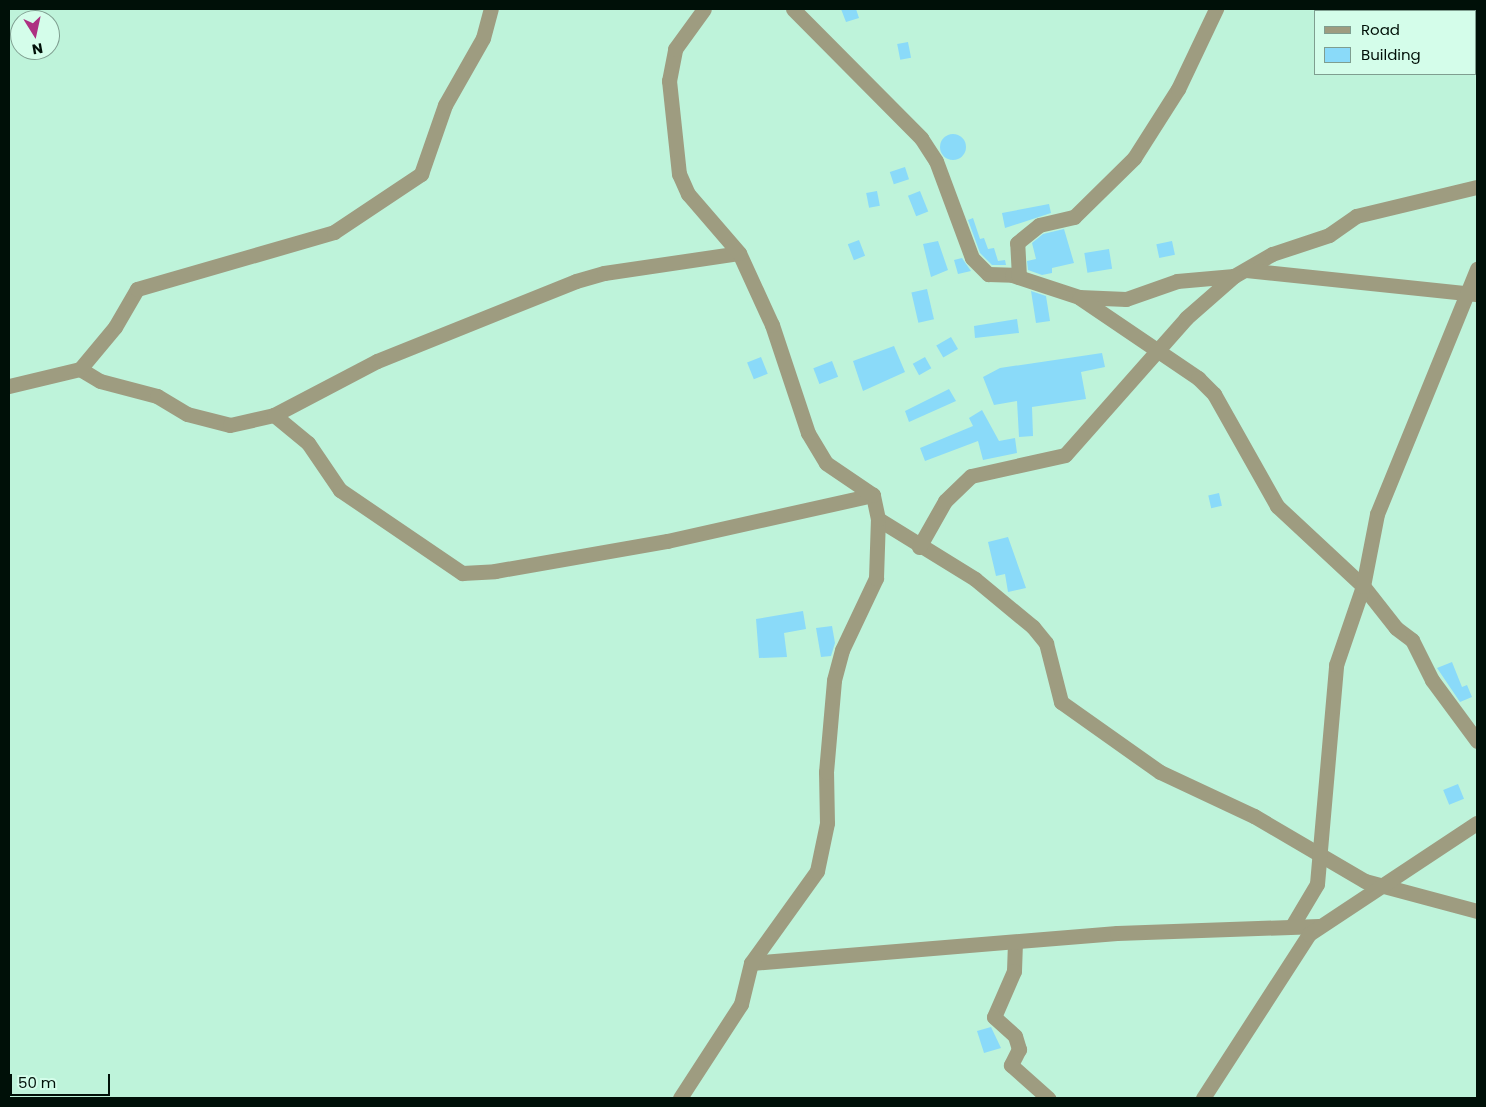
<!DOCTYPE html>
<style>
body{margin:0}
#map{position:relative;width:1486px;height:1107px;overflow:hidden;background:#bef3da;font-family:Poppins,sans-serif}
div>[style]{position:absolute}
.building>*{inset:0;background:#8adaf9;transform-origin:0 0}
.round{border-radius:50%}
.minor>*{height:15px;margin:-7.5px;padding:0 7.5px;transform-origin:7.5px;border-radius:7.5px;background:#9e9c80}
span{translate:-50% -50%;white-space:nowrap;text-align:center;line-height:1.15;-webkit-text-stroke:4px #d4fdea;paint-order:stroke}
.frame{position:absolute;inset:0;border:10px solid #001008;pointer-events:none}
.legend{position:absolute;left:1314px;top:10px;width:162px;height:65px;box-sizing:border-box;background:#d4fdea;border:1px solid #7f9e90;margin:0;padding:6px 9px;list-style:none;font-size:15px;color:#001008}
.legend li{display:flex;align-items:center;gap:10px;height:25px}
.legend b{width:25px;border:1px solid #7f9e90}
.north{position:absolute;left:10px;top:10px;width:50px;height:50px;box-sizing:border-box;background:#d4fdea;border:1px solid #7f9e90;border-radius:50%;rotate:170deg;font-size:14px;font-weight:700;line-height:20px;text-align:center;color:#001008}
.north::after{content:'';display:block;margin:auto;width:18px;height:22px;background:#ad3182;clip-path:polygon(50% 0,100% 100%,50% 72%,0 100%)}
.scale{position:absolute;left:10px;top:1074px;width:100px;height:22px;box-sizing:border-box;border:2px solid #001008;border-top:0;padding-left:6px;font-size:15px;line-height:18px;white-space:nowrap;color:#001008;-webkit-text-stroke:4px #d4fdea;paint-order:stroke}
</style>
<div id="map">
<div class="building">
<i style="clip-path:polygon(841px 9px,856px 9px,859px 18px,846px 22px)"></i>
<i style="left:908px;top:42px;width:16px;height:11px;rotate:79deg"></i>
<i class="round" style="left:940px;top:134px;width:26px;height:26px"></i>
<i style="left:905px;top:167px;width:13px;height:16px;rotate:72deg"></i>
<i style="left:877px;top:191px;width:15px;height:11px;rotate:79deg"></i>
<i style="left:920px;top:191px;width:22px;height:13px;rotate:68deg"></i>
<i style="clip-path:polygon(1049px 204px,1051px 213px,1005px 228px,1002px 213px)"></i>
<i style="clip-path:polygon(973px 218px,980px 239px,984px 238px,988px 249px,994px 248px,998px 261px,1005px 260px,1006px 265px,992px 265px,980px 253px,968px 220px)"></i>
<i style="clip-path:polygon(1064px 229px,1074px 263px,1052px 268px,1052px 273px,1042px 275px,1028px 270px,1027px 261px,1036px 259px,1032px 243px,1043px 234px)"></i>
<i style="left:859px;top:240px;width:17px;height:12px;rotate:69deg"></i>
<i style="clip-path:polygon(938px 241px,948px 270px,931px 277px,923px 244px)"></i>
<i style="left:1172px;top:241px;width:14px;height:16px;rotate:78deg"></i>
<i style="left:1109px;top:249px;width:20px;height:25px;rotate:81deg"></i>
<i style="clip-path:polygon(962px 258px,971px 271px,958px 274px,954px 260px)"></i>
<i style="left:927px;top:289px;width:31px;height:16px;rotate:77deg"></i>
<i style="clip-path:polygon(1031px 291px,1046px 296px,1050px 321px,1036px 323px)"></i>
<i style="clip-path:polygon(1017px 319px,1019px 333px,975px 338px,974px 326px)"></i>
<i style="left:951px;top:337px;width:14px;height:17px;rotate:60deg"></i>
<i style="clip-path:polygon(894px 346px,905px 372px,863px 391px,853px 361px)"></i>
<i style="clip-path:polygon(1102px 353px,1105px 367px,1081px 372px,1086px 399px,1032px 407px,1033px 436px,1019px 437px,1017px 401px,994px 405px,983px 377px,1000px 368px)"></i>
<i style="left:761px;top:357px;width:18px;height:15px;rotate:68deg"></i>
<i style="left:925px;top:357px;width:13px;height:14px;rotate:61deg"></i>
<i style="left:832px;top:361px;width:17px;height:20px;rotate:69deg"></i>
<i style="clip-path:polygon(949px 389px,956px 401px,909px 422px,905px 411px)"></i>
<i style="clip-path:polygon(982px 410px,999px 441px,1015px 438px,1017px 453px,983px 460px,978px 441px,925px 461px,920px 448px,973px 426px,969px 418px)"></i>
<i style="left:1219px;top:493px;width:13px;height:11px;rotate:77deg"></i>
<i style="clip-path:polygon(1008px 537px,1026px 588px,1008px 592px,1005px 574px,996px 576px,988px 542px)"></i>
<i style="clip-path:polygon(803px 611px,806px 629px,784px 633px,787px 657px,759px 658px,756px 619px)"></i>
<i style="clip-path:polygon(832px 626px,835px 643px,831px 656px,821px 657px,816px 628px)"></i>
<i style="clip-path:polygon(1452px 662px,1462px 687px,1467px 685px,1472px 697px,1460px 702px,1437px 668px)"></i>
<i style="left:1458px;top:784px;width:16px;height:16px;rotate:68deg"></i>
<i style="clip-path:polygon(991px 1027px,1001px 1048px,984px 1053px,977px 1031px)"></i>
</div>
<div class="minor">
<i style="left:793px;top:9px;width:182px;rotate:45.2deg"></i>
<i style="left:921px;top:138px;width:27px;rotate:57deg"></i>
<i style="left:936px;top:161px;width:103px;rotate:69.6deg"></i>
<i style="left:972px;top:258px;width:23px;rotate:45deg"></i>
<i style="left:988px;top:274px;width:24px;rotate:2deg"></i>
<i style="left:1012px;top:275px;width:71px;rotate:18.2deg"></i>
<i style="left:1079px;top:297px;width:47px;rotate:2.4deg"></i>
<i style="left:1126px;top:299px;width:54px;rotate:-19.4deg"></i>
<i style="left:1177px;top:281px;width:57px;rotate:-5deg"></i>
<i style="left:1234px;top:276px;width:44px;rotate:-30.1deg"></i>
<i style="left:1272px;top:254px;width:60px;rotate:-18.4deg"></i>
<i style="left:1329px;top:235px;width:33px;rotate:-35deg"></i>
<i style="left:1356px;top:216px;width:124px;rotate:-13.5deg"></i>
<i style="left:1246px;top:270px;width:231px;rotate:6deg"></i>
<i style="left:1019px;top:277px;width:34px;rotate:-93deg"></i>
<i style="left:1017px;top:243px;width:28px;rotate:-39deg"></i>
<i style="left:1039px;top:225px;width:36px;rotate:-13deg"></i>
<i style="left:1074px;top:217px;width:84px;rotate:-44.5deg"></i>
<i style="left:1134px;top:158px;width:82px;rotate:-57.5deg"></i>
<i style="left:1178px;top:89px;width:89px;rotate:-64.6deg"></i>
<i style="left:1080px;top:298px;width:143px;rotate:34.1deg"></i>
<i style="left:1198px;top:378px;width:23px;rotate:45deg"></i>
<i style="left:1214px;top:394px;width:129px;rotate:60.6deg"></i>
<i style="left:1277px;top:506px;width:117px;rotate:42.9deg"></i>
<i style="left:1363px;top:586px;width:53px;rotate:51.8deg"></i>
<i style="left:1396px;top:628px;width:20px;rotate:37deg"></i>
<i style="left:1412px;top:640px;width:45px;rotate:63.4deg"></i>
<i style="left:1432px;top:680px;width:76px;rotate:53.6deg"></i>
<i style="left:80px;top:369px;width:23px;rotate:31deg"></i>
<i style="left:100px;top:381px;width:59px;rotate:14.7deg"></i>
<i style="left:157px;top:396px;width:35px;rotate:31deg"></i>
<i style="left:187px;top:414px;width:44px;rotate:14.3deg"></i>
<i style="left:230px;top:425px;width:45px;rotate:-12.8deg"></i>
<i style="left:274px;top:415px;width:116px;rotate:-27.7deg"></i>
<i style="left:377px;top:361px;width:214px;rotate:-21.9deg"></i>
<i style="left:576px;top:281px;width:29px;rotate:-16deg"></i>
<i style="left:604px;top:273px;width:136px;rotate:-8.4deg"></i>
<i style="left:9px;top:386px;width:73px;rotate:-13.5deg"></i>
<i style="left:80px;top:369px;width:55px;rotate:-50.2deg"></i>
<i style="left:115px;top:327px;width:44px;rotate:-59.9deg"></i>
<i style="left:137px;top:289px;width:205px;rotate:-16.1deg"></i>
<i style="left:334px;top:232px;width:105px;rotate:-33.7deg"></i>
<i style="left:421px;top:174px;width:73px;rotate:-70.8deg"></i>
<i style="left:445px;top:105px;width:77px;rotate:-60.4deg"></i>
<i style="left:483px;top:38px;width:30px;rotate:-75deg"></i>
<i style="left:274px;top:415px;width:44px;rotate:39.5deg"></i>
<i style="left:308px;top:443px;width:57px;rotate:55.8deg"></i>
<i style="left:340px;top:490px;width:148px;rotate:34.2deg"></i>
<i style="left:462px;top:573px;width:33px;rotate:-3deg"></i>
<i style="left:495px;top:571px;width:175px;rotate:-9.9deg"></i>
<i style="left:667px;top:541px;width:211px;rotate:-12.6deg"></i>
<i style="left:878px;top:519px;width:114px;rotate:31.7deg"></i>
<i style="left:975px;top:579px;width:75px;rotate:39.6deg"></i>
<i style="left:1033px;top:627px;width:21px;rotate:51deg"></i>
<i style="left:1046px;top:643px;width:61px;rotate:75.7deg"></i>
<i style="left:1061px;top:702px;width:121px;rotate:35.3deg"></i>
<i style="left:1160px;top:772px;width:104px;rotate:25.1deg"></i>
<i style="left:1254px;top:816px;width:129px;rotate:30.4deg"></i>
<i style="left:1365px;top:881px;width:116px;rotate:15deg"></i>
<i style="left:919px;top:547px;width:53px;rotate:-60.5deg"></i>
<i style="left:945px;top:501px;width:36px;rotate:-44deg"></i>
<i style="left:971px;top:476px;width:96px;rotate:-12.6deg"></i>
<i style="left:1065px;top:455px;width:183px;rotate:-48.5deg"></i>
<i style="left:1186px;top:318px;width:64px;rotate:-41.2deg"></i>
<i style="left:1292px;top:926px;width:49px;rotate:-59.2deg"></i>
<i style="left:1317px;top:884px;width:220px;rotate:-85deg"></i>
<i style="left:1336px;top:665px;width:83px;rotate:-71.1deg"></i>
<i style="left:1363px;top:586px;width:73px;rotate:-79deg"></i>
<i style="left:1377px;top:514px;width:265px;rotate:-67.8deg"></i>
<i style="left:1015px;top:942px;width:29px;rotate:92deg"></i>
<i style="left:1014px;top:971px;width:50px;rotate:113.5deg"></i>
<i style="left:994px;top:1017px;width:28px;rotate:42deg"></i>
<i style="left:1015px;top:1036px;width:14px;rotate:73deg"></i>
<i style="left:1019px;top:1049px;width:18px;rotate:117deg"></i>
<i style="left:1011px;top:1065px;width:50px;rotate:41.7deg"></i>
<i style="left:751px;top:963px;width:367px;rotate:-4.7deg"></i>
<i style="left:1117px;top:933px;width:202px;rotate:-2deg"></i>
<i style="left:680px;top:1098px;width:112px;rotate:-57deg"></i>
<i style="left:741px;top:1004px;width:42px;rotate:-76.3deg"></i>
<i style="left:751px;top:963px;width:113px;rotate:-54.3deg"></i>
<i style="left:817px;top:871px;width:49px;rotate:-78.2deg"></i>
<i style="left:827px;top:823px;width:51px;rotate:-91.1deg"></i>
<i style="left:826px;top:772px;width:92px;rotate:-85deg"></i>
<i style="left:834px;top:680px;width:31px;rotate:-75deg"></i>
<i style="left:842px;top:650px;width:80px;rotate:-64.7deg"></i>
<i style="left:876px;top:578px;width:59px;rotate:-88.1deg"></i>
<i style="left:878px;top:519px;width:25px;rotate:-102deg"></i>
<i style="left:873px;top:495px;width:57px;rotate:-145.8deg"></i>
<i style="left:826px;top:463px;width:35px;rotate:-121deg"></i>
<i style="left:808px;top:433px;width:114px;rotate:-108.4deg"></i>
<i style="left:772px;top:325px;width:79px;rotate:-114.6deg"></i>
<i style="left:739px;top:253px;width:78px;rotate:-130.8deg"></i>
<i style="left:688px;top:194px;width:22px;rotate:-114deg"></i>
<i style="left:679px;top:174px;width:94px;rotate:-96.1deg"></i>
<i style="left:669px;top:81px;width:33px;rotate:-79deg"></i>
<i style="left:675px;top:49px;width:49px;rotate:-54.1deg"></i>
<i style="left:1203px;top:1098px;width:195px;rotate:-57.1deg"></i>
<i style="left:1309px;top:934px;width:201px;rotate:-33.5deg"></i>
</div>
<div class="frame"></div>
<ul class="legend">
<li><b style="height:6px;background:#9e9c80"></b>Road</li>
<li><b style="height:14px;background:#8adaf9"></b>Building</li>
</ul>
<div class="north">N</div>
<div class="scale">50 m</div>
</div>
